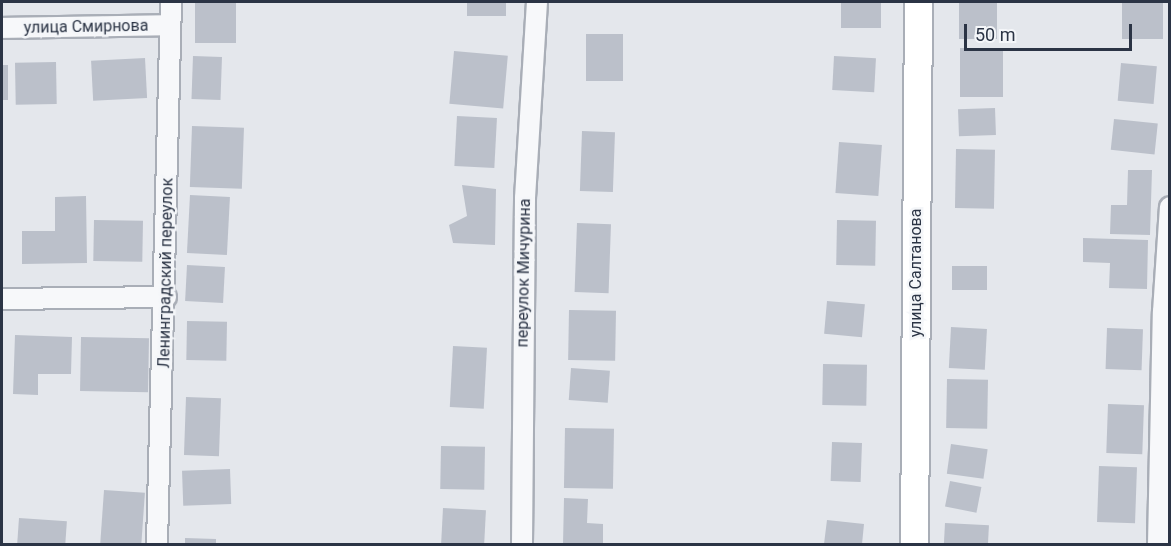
<!DOCTYPE html>
<meta charset="utf-8">
<style>
body{margin:0}
#map{position:relative;width:1171px;height:546px;overflow:hidden;background:#e4e7ec;font-family:Roboto,sans-serif}
div>[style]{position:absolute}
.building>*{inset:0;background:#bbc0ca;transform-origin:0 0}
.roads{filter:drop-shadow(2px 0 #a9aeb7) drop-shadow(-2px 0 #a9aeb7) drop-shadow(0 2px #a9aeb7) drop-shadow(0 -2px #a9aeb7)}
.street>*{height:20px;margin:-10px;padding:0 10px;transform-origin:10px;border-radius:10px;background:#f7f8fa}
.secondary>*{height:27px;margin:-13.5px;padding:0 13.5px;transform-origin:13.5px;border-radius:13.5px;background:#fff}
span{translate:-50% -50%;white-space:nowrap;text-align:center;line-height:1.15;-webkit-text-stroke:5px #f4f6f9;paint-order:stroke}
.street-label{font-size:16px;color:#2b3445}
.frame{position:absolute;inset:0;border:3px solid #2b3445;pointer-events:none}
.scale{position:absolute;left:964px;top:24px;width:168px;height:27px;box-sizing:border-box;border:3px solid #2b3445;border-top:0;padding-left:8px;font-size:18px;line-height:21px;white-space:nowrap;color:#2b3445;-webkit-text-stroke:4px #f4f6f9;paint-order:stroke}
</style>
<div id="map">
<div class="building">
<i style="left:195px;top:2px;width:41px;height:41px"></i>
<i style="left:467px;top:2px;width:39px;height:14px"></i>
<i style="left:841px;top:2px;width:40px;height:26px"></i>
<i style="left:959px;top:2px;width:38px;height:37px"></i>
<i style="left:1122px;top:2px;width:41px;height:37px"></i>
<i style="left:586px;top:34px;width:37px;height:47px"></i>
<i style="left:960px;top:48px;width:43px;height:49px"></i>
<i style="left:454px;top:51px;width:54px;height:53px;rotate:5deg"></i>
<i style="left:193px;top:56px;width:29px;height:43px;rotate:2deg"></i>
<i style="left:834px;top:56px;width:42px;height:34px;rotate:3deg"></i>
<i style="left:145px;top:58px;width:40px;height:54px;rotate:87deg"></i>
<i style="left:56px;top:62px;width:42px;height:41px;rotate:89deg"></i>
<i style="left:1121px;top:63px;width:36px;height:38px;rotate:5deg"></i>
<i style="left:2px;top:65px;width:6px;height:35px"></i>
<i style="left:995px;top:108px;width:27px;height:37px;rotate:88deg"></i>
<i style="left:457px;top:116px;width:40px;height:50px;rotate:3deg"></i>
<i style="left:1114px;top:119px;width:44px;height:31px;rotate:6deg"></i>
<i style="left:192px;top:126px;width:52px;height:61px;rotate:2deg"></i>
<i style="left:582px;top:131px;width:33px;height:60px;rotate:2deg"></i>
<i style="left:839px;top:142px;width:43px;height:51px;rotate:4deg"></i>
<i style="left:956px;top:149px;width:39px;height:59px;rotate:1deg"></i>
<i style="clip-path:polygon(1128px 170px,1152px 170px,1150px 235px,1110px 234px,1111px 205px,1127px 205px)"></i>
<i style="clip-path:polygon(462px 185px,496px 189px,495px 245px,453px 243px,449px 225px,467px 216px)"></i>
<i style="left:190px;top:195px;width:40px;height:58px;rotate:3deg"></i>
<i style="clip-path:polygon(86px 196px,87px 263px,22px 264px,22px 231px,55px 231px,55px 197px)"></i>
<i style="left:94px;top:220px;width:49px;height:41px;rotate:1deg"></i>
<i style="left:837px;top:220px;width:39px;height:45px;rotate:1deg"></i>
<i style="left:577px;top:223px;width:34px;height:69px;rotate:2deg"></i>
<i style="clip-path:polygon(1083px 238px,1148px 240px,1147px 289px,1109px 288px,1110px 263px,1083px 262px)"></i>
<i style="left:187px;top:265px;width:38px;height:36px;rotate:3deg"></i>
<i style="left:952px;top:266px;width:35px;height:24px"></i>
<i style="left:827px;top:301px;width:38px;height:33px;rotate:5deg"></i>
<i style="left:569px;top:310px;width:47px;height:50px;rotate:1deg"></i>
<i style="left:187px;top:321px;width:40px;height:39px;rotate:1deg"></i>
<i style="left:951px;top:327px;width:36px;height:41px;rotate:3deg"></i>
<i style="left:1107px;top:328px;width:36px;height:41px;rotate:2deg"></i>
<i style="clip-path:polygon(15px 335px,72px 337px,71px 374px,38px 374px,38px 395px,13px 394px)"></i>
<i style="left:81px;top:337px;width:68px;height:54px;rotate:1deg"></i>
<i style="left:453px;top:346px;width:34px;height:61px;rotate:3deg"></i>
<i style="left:823px;top:364px;width:44px;height:41px;rotate:1deg"></i>
<i style="left:571px;top:368px;width:39px;height:32px;rotate:4deg"></i>
<i style="left:947px;top:379px;width:41px;height:49px;rotate:1deg"></i>
<i style="left:186px;top:397px;width:35px;height:58px;rotate:2deg"></i>
<i style="left:1108px;top:404px;width:36px;height:49px;rotate:2deg"></i>
<i style="left:565px;top:428px;width:49px;height:60px;rotate:1deg"></i>
<i style="left:832px;top:442px;width:30px;height:39px;rotate:2deg"></i>
<i style="left:951px;top:444px;width:37px;height:30px;rotate:8deg"></i>
<i style="left:441px;top:446px;width:44px;height:43px;rotate:1deg"></i>
<i style="left:1099px;top:466px;width:38px;height:56px;rotate:2deg"></i>
<i style="left:230px;top:469px;width:35px;height:48px;rotate:88deg"></i>
<i style="left:950px;top:481px;width:32px;height:26px;rotate:11deg"></i>
<i style="left:104px;top:490px;width:41px;height:54px;rotate:4deg"></i>
<i style="clip-path:polygon(564px 498px,588px 499px,587px 523px,603px 524px,603px 544px,563px 544px)"></i>
<i style="left:443px;top:508px;width:43px;height:36px;rotate:3deg"></i>
<i style="left:19px;top:518px;width:48px;height:26px;rotate:4deg"></i>
<i style="clip-path:polygon(827px 520px,864px 524px,862px 544px,824px 544px)"></i>
<i style="left:945px;top:523px;width:44px;height:21px;rotate:3deg"></i>
<i style="clip-path:polygon(185px 538px,216px 539px,216px 544px,185px 544px)"></i>
</div>
<div class="roads">
<div class="street">
<i style="left:2px;top:28px;width:168px;rotate:-1deg"></i>
<i style="left:2px;top:299px;width:164px;rotate:-0.7deg"></i>
<i style="left:157px;top:544px;width:542px;rotate:-88.52deg"></i>
<i style="left:522px;top:544px;width:346px;rotate:-89.5deg"></i>
<i style="left:525px;top:198px;width:196px;rotate:-86.5deg"></i>
<i style="left:1158px;top:544px;width:232px;rotate:-88.8deg"></i>
<i style="left:1163px;top:312px;width:105px;rotate:-86.2deg"></i>
</div>
<div class="secondary">
<i style="left:914px;top:544px;width:542px;rotate:-89.58deg"></i>
</div>
</div>
<div class="street-label">
<span style="left:86px;top:27px;rotate:-1deg">улица Смирнова</span>
<span style="left:166px;top:273px;rotate:-89deg">Ленинградский переулок</span>
<span style="left:524px;top:273px;rotate:-89deg">переулок Мичурина</span>
<span style="left:916px;top:273px;rotate:-90deg">улица Салтанова</span>
</div>
<div class="frame"></div>
<div class="scale">50 m</div>
</div>
